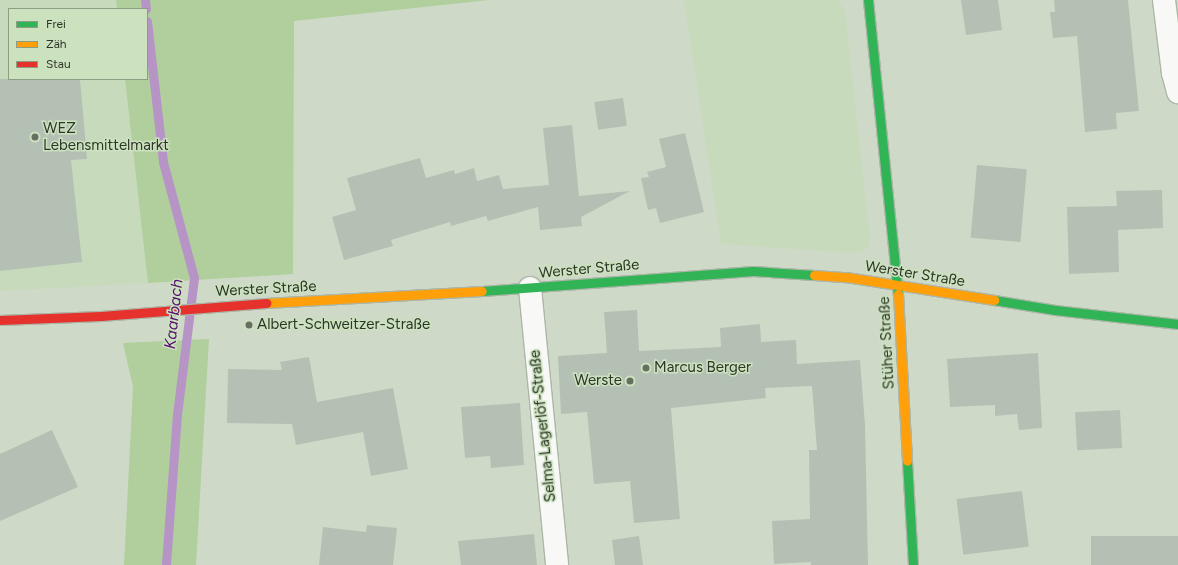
<!DOCTYPE html>
<meta charset="utf-8">
<style>
body{margin:0}
#map{position:relative;width:1178px;height:565px;overflow:hidden;background:#cedac7;font-family:Figtree,sans-serif}
div>[style]{position:absolute}
.built>*{inset:0;background:#c7dbbc}
.green>*{inset:0;background:#b0cf9d}
.stream>*{height:9px;margin:-4.5px;padding:0 4.5px;transform-origin:4.5px;border-radius:4.5px;background:#b694c6}
.building>*{inset:0;background:#b4c0b3;transform-origin:0 0}
.roads{filter:drop-shadow(1px 0 #acb6a7) drop-shadow(-1px 0 #acb6a7) drop-shadow(0 1px #acb6a7) drop-shadow(0 -1px #acb6a7)}
.street>*{height:22px;margin:-11px;padding:0 11px;transform-origin:11px;border-radius:11px;background:#f8f9f7}
.fast>*{height:9px;margin:-4.5px;padding:0 4.5px;transform-origin:4.5px;border-radius:4.5px;background:#30b455}
.slow>*{height:9px;margin:-4.5px;padding:0 4.5px;transform-origin:4.5px;border-radius:4.5px;background:#ff9f0a}
.jam>*{height:9px;margin:-4.5px;padding:0 4.5px;transform-origin:4.5px;border-radius:4.5px;background:#e5322d}
.dots>*{width:11px;height:11px;translate:-50% -50%;box-sizing:border-box;border:2px solid #cce2bf;border-radius:50%}
span{translate:-50% -50%;white-space:nowrap;text-align:center;line-height:1.15;-webkit-text-stroke:3px #cce2bf;paint-order:stroke}
.poi-label{font-size:15px;color:#2e3629}
.left{translate:0 -50%;text-align:left}
.right{translate:-100% -50%;text-align:right}
.street-label{font-size:15px;color:#2e3629}
.water-label{font-size:16px;color:#560c70;font-style:italic}
.legend{position:absolute;left:8px;top:8px;width:140px;height:72px;box-sizing:border-box;background:#cce2bf;border:1px solid #8d9d83;margin:0;padding:5px 7px;list-style:none;font-size:12px;color:#2e3629}
.legend li{display:flex;align-items:center;gap:8px;height:20px}
.legend b{width:20px;border:1px solid #8d9d83}
</style>
<div id="map">
<div class="built">
<i style="clip-path:polygon(0 0,116px 0,117px 9px,9px 9px,9px 79px,125px 79px,148px 283px,0 291px)"></i>
<i style="clip-path:polygon(684px 0,838px 0,845px 11px,870px 240px,868px 247px,862px 251px,853px 253px,721px 244px)"></i>
</div>
<div class="green">
<i style="clip-path:polygon(116px 0,489px 0,294px 21px,293px 274px,148px 283px,125px 79px,147px 79px,147px 9px,117px 9px)"></i>
<i style="clip-path:polygon(209px 339px,196px 565px,124px 565px,133px 387px,123px 343px)"></i>
</div>
<div class="stream">
<i style="left:145px;top:0;width:9px;rotate:84deg"></i>
<i style="left:147px;top:21px;width:142px;rotate:83.5deg"></i>
<i style="left:163px;top:162px;width:120px;rotate:75deg"></i>
<i style="left:194px;top:278px;width:137px;rotate:97.1deg"></i>
<i style="left:177px;top:414px;width:151px;rotate:94.2deg"></i>
</div>
<div class="building">
<i style="clip-path:polygon(961px 0,998px 0,1002px 30px,966px 35px)"></i>
<i style="clip-path:polygon(1054px 0,1128px 0,1139px 111px,1116px 113px,1117px 129px,1085px 132px,1077px 36px,1053px 38px,1050px 12px,1055px 12px)"></i>
<i style="clip-path:polygon(0 79px,80px 79px,87px 159px,71px 160px,82px 262px,0 271px)"></i>
<i style="left:623px;top:98px;width:28px;height:29px;rotate:82deg"></i>
<i style="clip-path:polygon(572px 125px,579px 196px,630px 191px,581px 217px,582px 226px,540px 230px,538px 207px,488px 221px,486px 216px,451px 226px,450px 222px,391px 240px,393px 246px,344px 260px,332px 217px,356px 210px,347px 178px,420px 158px,426px 178px,454px 170px,455px 174px,474px 168px,477px 181px,499px 175px,503px 189px,549px 185px,543px 128px)"></i>
<i style="clip-path:polygon(685px 133px,704px 212px,660px 223px,656px 208px,648px 210px,641px 178px,649px 177px,647px 172px,666px 167px,659px 139px)"></i>
<i style="left:977px;top:165px;width:50px;height:73px;rotate:5deg"></i>
<i style="clip-path:polygon(1162px 190px,1163px 228px,1118px 230px,1119px 272px,1069px 274px,1067px 207px,1117px 206px,1116px 191px)"></i>
<i style="clip-path:polygon(637px 310px,639px 351px,721px 347px,720px 328px,760px 324px,761px 342px,796px 340px,797px 364px,860px 360px,865px 425px,868px 565px,811px 565px,811px 562px,774px 564px,772px 521px,810px 519px,809px 450px,817px 450px,812px 386px,765px 388px,766px 398px,671px 408px,680px 519px,634px 523px,630px 481px,594px 484px,587px 412px,561px 414px,558px 356px,607px 353px,604px 312px)"></i>
<i style="clip-path:polygon(1038px 353px,1042px 428px,1019px 430px,1017px 414px,995px 416px,995px 405px,950px 407px,947px 359px)"></i>
<i style="clip-path:polygon(309px 357px,317px 402px,393px 388px,408px 469px,371px 476px,363px 432px,296px 445px,292px 424px,227px 423px,228px 369px,282px 370px,280px 362px)"></i>
<i style="clip-path:polygon(520px 403px,524px 465px,491px 468px,490px 456px,465px 458px,461px 407px)"></i>
<i style="left:1120px;top:410px;width:38px;height:45px;rotate:87deg"></i>
<i style="clip-path:polygon(52px 430px,78px 487px,0 521px,0 454px)"></i>
<i style="left:1022px;top:491px;width:56px;height:66px;rotate:83deg"></i>
<i style="clip-path:polygon(367px 525px,397px 528px,393px 565px,319px 565px,323px 527px,366px 532px)"></i>
<i style="clip-path:polygon(534px 534px,537px 565px,461px 565px,458px 541px)"></i>
<i style="clip-path:polygon(639px 536px,643px 565px,615px 565px,612px 540px)"></i>
<i style="left:1178px;top:536px;width:29px;height:87px;rotate:90deg"></i>
</div>
<div class="roads">
<div class="street">
<i style="left:1164px;top:0;width:74px;rotate:83deg"></i>
<i style="left:1173px;top:73px;width:20px;rotate:75deg"></i>
<i style="left:530px;top:288px;width:278px;rotate:84.4deg"></i>
</div>
<div class="fast">
<i style="left:868px;top:0;width:296px;rotate:84.2deg"></i>
<i style="left:482px;top:291px;width:272px;rotate:-4.2deg"></i>
<i style="left:753px;top:271px;width:61px;rotate:3.8deg"></i>
<i style="left:994px;top:300px;width:62px;rotate:9.3deg"></i>
<i style="left:1055px;top:310px;width:124px;rotate:6.5deg"></i>
<i style="left:907px;top:461px;width:104px;rotate:86.7deg"></i>
</div>
<div class="slow">
<i style="left:814px;top:275px;width:32px;rotate:4deg"></i>
<i style="left:846px;top:277px;width:150px;rotate:8.8deg"></i>
<i style="left:898px;top:294px;width:167px;rotate:86.9deg"></i>
<i style="left:266px;top:303px;width:216px;rotate:-3.2deg"></i>
</div>
<div class="jam">
<i style="left:0;top:320px;width:101px;rotate:-2.3deg"></i>
<i style="left:101px;top:316px;width:166px;rotate:-4.5deg"></i>
</div>
</div>
<div class="dots">
<i style="left:35px;top:137px;background:#666f60"></i>
<i style="left:249px;top:325px;background:#666f60"></i>
<i style="left:646px;top:368px;background:#666f60"></i>
<i style="left:630px;top:381px;background:#666f60"></i>
</div>
<div class="poi-label">
<span class="left" style="left:43px;top:137px">WEZ<br>Lebensmittelmarkt</span>
<span class="left" style="left:257px;top:325px">Albert-Schweitzer-Straße</span>
<span class="left" style="left:654px;top:368px">Marcus Berger</span>
<span class="right" style="left:622px;top:381px">Werste</span>
</div>
<div class="street-label">
<span style="left:589px;top:269px;rotate:-5deg">Werster Straße</span>
<span style="left:915px;top:274px;rotate:9deg">Werster Straße</span>
<span style="left:266px;top:289px;rotate:-3deg">Werster Straße</span>
<span style="left:887px;top:343px;rotate:-93deg">Stüher Straße</span>
<span style="left:543px;top:426px;rotate:-96deg">Selma-Lagerlöf-Straße</span>
</div>
<div class="water-label">
<span style="left:174px;top:314px;rotate:-84deg">Kaarbach</span>
</div>
<ul class="legend">
<li><b style="height:5px;background:#30b455"></b>Frei</li>
<li><b style="height:5px;background:#ff9f0a"></b>Zäh</li>
<li><b style="height:5px;background:#e5322d"></b>Stau</li>
</ul>
</div>
